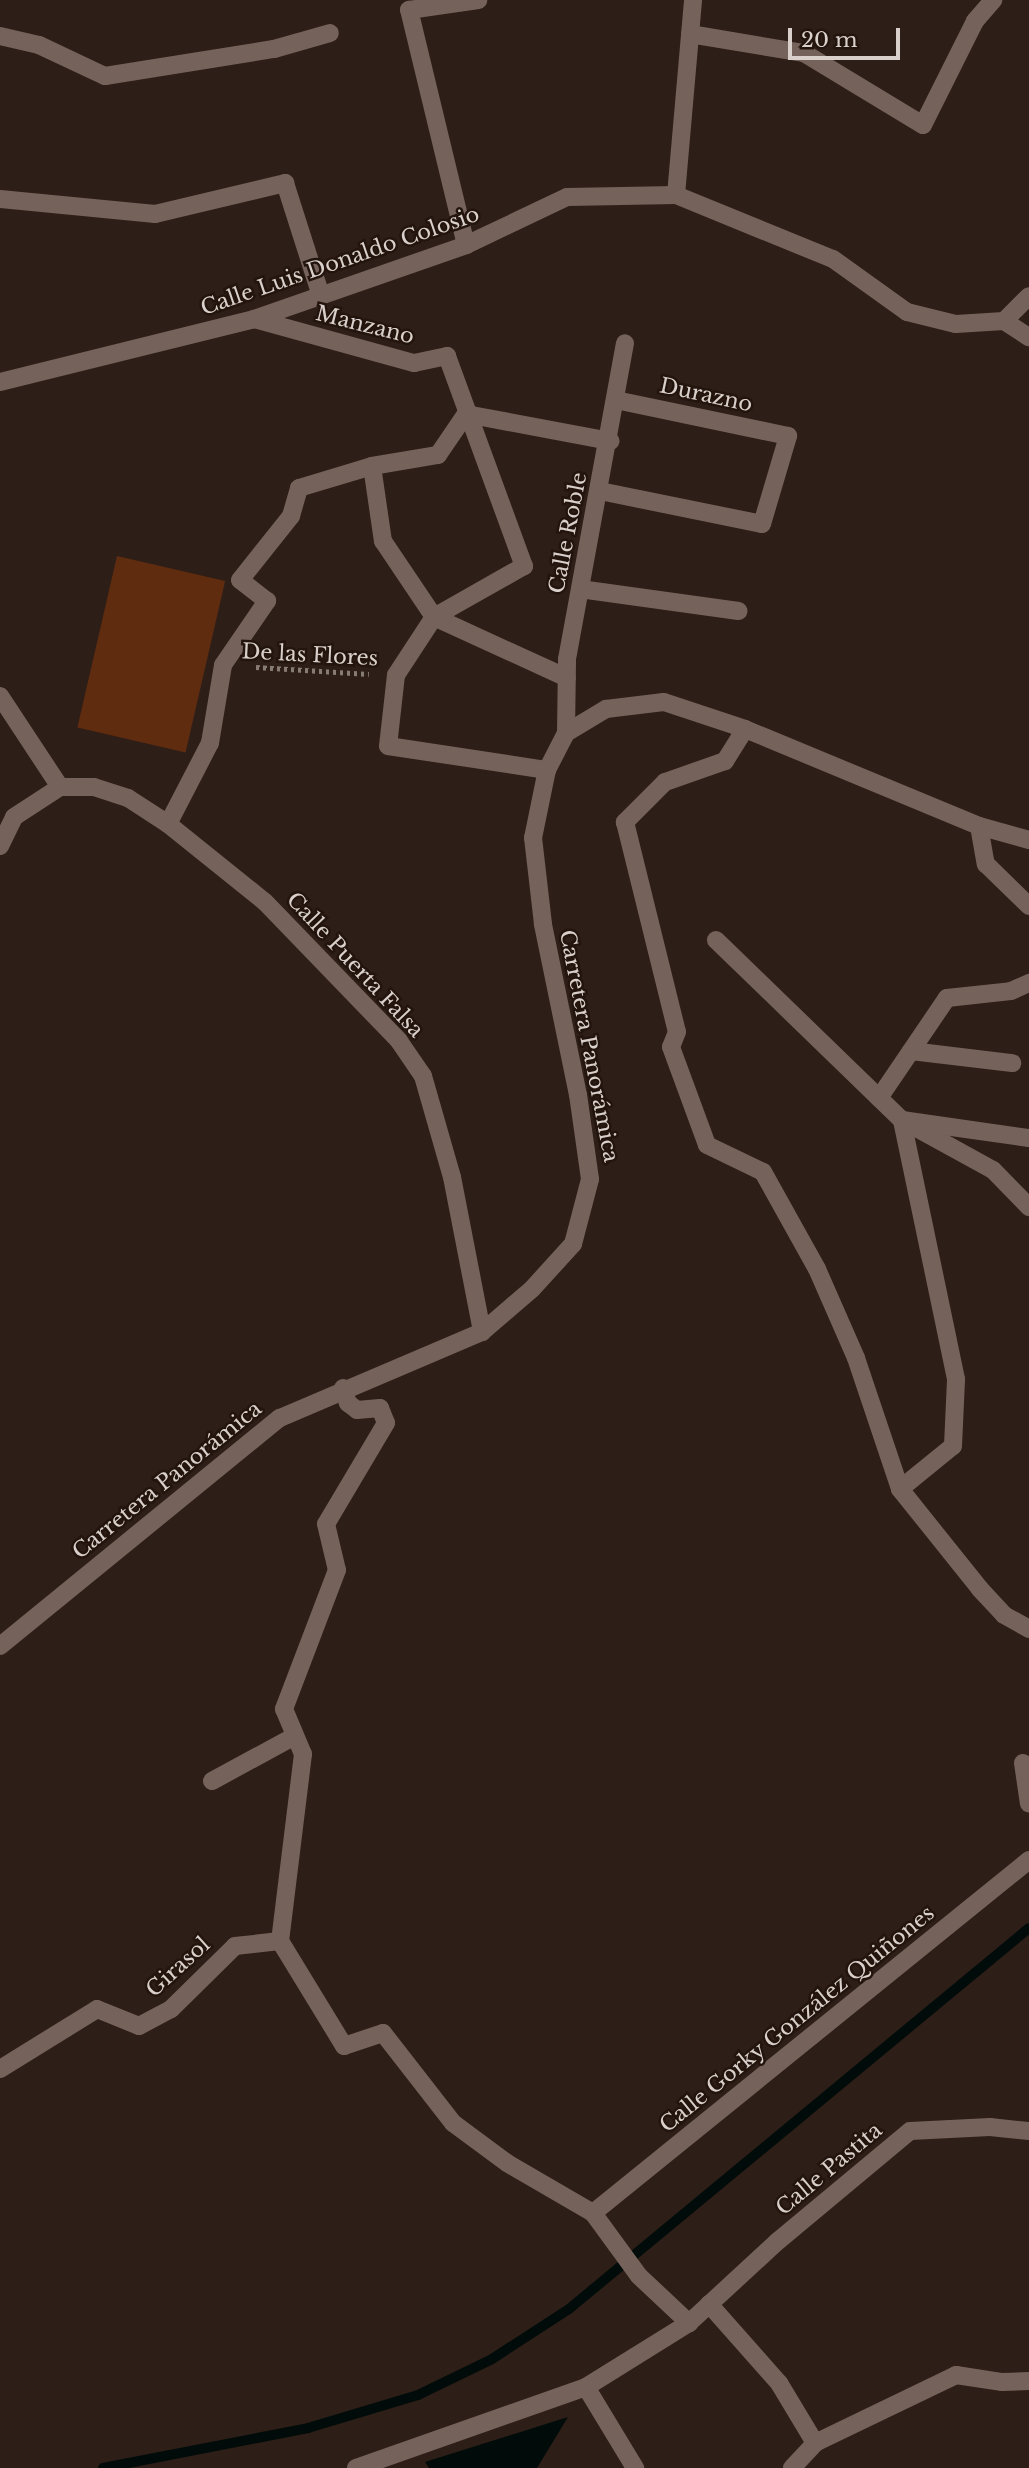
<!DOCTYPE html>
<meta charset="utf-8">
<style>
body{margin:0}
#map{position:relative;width:1029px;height:2468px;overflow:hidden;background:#2d1e17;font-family:"Libre Baskerville",serif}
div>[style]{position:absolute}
.green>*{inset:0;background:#602c10;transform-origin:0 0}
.water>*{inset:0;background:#010c0a}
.stream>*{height:10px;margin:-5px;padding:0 5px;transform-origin:5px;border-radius:5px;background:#010c0a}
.path>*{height:4.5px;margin-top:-2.25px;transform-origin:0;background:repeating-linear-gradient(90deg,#877b75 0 3.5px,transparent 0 7px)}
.minor>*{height:18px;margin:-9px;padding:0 9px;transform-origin:9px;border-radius:9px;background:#75635b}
span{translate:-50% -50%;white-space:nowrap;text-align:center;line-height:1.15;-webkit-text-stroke:5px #23150e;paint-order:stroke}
.street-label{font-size:21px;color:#dad0cb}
.scale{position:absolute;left:788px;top:28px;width:112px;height:32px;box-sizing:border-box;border:4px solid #dad0cb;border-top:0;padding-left:9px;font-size:21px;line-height:24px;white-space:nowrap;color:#dad0cb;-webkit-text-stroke:5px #23150e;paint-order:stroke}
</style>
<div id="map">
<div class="green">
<i style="left:117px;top:556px;width:111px;height:176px;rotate:13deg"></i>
</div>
<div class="water">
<i style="clip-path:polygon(568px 2417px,537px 2468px,429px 2468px,425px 2462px)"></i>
</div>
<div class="stream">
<i style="left:103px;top:2468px;width:209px;rotate:-11deg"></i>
<i style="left:308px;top:2428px;width:115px;rotate:-16.7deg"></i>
<i style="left:418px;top:2395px;width:82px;rotate:-25.9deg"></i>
<i style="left:492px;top:2359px;width:92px;rotate:-33deg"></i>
<i style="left:569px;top:2309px;width:597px;rotate:-39.63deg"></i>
</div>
<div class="path">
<i style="left:256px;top:667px;width:113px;rotate:3.5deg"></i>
</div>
<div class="minor">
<i style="left:690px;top:34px;width:116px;rotate:9.5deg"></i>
<i style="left:804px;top:53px;width:139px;rotate:31.2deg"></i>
<i style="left:923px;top:125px;width:116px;rotate:-63.4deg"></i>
<i style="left:975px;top:21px;width:28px;rotate:-49deg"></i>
<i style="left:0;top:36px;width:40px;rotate:13deg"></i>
<i style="left:39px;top:45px;width:73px;rotate:25.2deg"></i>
<i style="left:105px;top:76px;width:171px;rotate:-9.1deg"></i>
<i style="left:274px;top:49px;width:58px;rotate:-15.9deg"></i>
<i style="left:676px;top:195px;width:196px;rotate:-85deg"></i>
<i style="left:0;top:199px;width:156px;rotate:5.5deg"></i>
<i style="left:155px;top:214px;width:134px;rotate:-13.4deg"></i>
<i style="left:285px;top:183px;width:115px;rotate:72.3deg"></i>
<i style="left:466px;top:245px;width:242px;rotate:-103.6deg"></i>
<i style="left:409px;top:10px;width:70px;rotate:-8.2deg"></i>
<i style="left:254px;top:319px;width:166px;rotate:15.4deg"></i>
<i style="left:414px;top:363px;width:34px;rotate:-12deg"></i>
<i style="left:447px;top:356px;width:224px;rotate:69.9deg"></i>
<i style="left:524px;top:566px;width:103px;rotate:150.5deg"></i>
<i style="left:434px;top:617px;width:69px;rotate:123.2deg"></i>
<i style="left:396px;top:675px;width:71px;rotate:96.4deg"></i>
<i style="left:388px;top:746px;width:161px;rotate:8.6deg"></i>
<i style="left:1004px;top:321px;width:30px;rotate:33deg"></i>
<i style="left:0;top:382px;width:262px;rotate:-13.9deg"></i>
<i style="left:254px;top:319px;width:225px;rotate:-19.2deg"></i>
<i style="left:466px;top:245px;width:112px;rotate:-25.4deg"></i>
<i style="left:567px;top:197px;width:109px;rotate:-1.1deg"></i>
<i style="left:676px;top:195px;width:170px;rotate:22.2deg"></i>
<i style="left:833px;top:259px;width:91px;rotate:35.6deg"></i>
<i style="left:907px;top:312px;width:50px;rotate:13.8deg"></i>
<i style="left:956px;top:324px;width:48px;rotate:-3.6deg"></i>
<i style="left:1004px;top:321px;width:35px;rotate:-45deg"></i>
<i style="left:466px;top:414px;width:147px;rotate:10.6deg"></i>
<i style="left:372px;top:466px;width:76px;rotate:81.7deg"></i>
<i style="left:383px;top:541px;width:92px;rotate:56.1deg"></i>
<i style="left:434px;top:617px;width:146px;rotate:24.6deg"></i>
<i style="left:600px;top:491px;width:165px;rotate:11.5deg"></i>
<i style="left:762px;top:524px;width:92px;rotate:-73.5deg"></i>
<i style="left:788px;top:436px;width:176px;rotate:-168.2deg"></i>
<i style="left:580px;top:589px;width:160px;rotate:7.9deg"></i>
<i style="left:0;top:696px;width:109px;rotate:56.6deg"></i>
<i style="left:745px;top:729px;width:38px;rotate:122deg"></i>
<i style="left:725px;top:761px;width:64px;rotate:160.7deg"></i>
<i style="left:665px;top:782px;width:57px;rotate:135deg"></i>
<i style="left:625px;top:822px;width:216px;rotate:76.1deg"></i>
<i style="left:677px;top:1032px;width:16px;rotate:112deg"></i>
<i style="left:671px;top:1047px;width:104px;rotate:69.8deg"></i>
<i style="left:707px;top:1145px;width:62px;rotate:25.7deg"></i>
<i style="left:763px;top:1172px;width:111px;rotate:60.9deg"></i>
<i style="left:817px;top:1269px;width:97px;rotate:66.3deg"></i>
<i style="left:856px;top:1358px;width:138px;rotate:71.4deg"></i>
<i style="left:900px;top:1489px;width:128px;rotate:51.3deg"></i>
<i style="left:980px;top:1589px;width:35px;rotate:47deg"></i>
<i style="left:1004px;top:1615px;width:29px;rotate:29deg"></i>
<i style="left:566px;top:733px;width:74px;rotate:-89.2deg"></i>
<i style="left:567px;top:659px;width:321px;rotate:-79.6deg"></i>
<i style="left:60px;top:787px;width:34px"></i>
<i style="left:94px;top:787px;width:36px;rotate:18deg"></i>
<i style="left:128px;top:798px;width:48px;rotate:33deg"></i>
<i style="left:168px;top:824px;width:124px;rotate:38.8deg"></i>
<i style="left:265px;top:902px;width:193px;rotate:46deg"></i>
<i style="left:399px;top:1041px;width:42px;rotate:55.6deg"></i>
<i style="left:423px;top:1076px;width:105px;rotate:74deg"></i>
<i style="left:452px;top:1177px;width:158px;rotate:79deg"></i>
<i style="left:168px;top:824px;width:91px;rotate:-62.6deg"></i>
<i style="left:210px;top:743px;width:79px;rotate:-80.5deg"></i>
<i style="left:223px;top:665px;width:78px;rotate:-55.5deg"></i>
<i style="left:267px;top:601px;width:34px;rotate:-142deg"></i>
<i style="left:240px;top:580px;width:82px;rotate:-51.4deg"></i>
<i style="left:291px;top:516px;width:29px;rotate:-74deg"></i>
<i style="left:299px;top:488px;width:76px;rotate:-16.8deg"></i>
<i style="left:372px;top:466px;width:67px;rotate:-9.5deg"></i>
<i style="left:438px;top:455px;width:50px;rotate:-55.7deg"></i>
<i style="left:979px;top:826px;width:39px;rotate:80deg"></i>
<i style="left:986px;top:864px;width:60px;rotate:44.3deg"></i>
<i style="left:0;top:846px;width:32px;rotate:-64deg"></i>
<i style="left:14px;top:817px;width:55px;rotate:-33.1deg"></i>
<i style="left:716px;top:940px;width:259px;rotate:44.1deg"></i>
<i style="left:902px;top:1120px;width:104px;rotate:28.8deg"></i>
<i style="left:993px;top:1170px;width:52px;rotate:45.8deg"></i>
<i style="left:911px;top:1051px;width:102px;rotate:6.8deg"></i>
<i style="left:879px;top:1098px;width:121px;rotate:-55.8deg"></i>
<i style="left:947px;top:998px;width:64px;rotate:-6.2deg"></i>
<i style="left:1011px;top:991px;width:20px;rotate:-24deg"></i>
<i style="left:343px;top:1388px;width:16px;rotate:72deg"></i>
<i style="left:348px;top:1403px;width:11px;rotate:38deg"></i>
<i style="left:357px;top:1410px;width:23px;rotate:-5deg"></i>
<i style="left:380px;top:1408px;width:16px;rotate:68deg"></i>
<i style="left:386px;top:1423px;width:117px;rotate:120.7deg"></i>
<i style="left:326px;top:1524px;width:47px;rotate:76.6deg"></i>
<i style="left:337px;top:1570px;width:149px;rotate:110.9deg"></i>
<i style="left:284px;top:1709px;width:49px;rotate:67.1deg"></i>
<i style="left:303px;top:1754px;width:188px;rotate:97deg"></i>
<i style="left:280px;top:1941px;width:123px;rotate:58.6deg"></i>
<i style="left:344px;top:2046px;width:41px;rotate:-18.4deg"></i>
<i style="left:383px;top:2033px;width:114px;rotate:52.1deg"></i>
<i style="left:453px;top:2123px;width:67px;rotate:36.5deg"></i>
<i style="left:507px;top:2163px;width:99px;rotate:30.2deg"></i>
<i style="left:593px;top:2213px;width:78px;rotate:53.9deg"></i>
<i style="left:639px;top:2276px;width:69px;rotate:43.2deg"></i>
<i style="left:900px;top:1489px;width:68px;rotate:-39.1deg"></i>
<i style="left:953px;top:1446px;width:67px;rotate:-87.4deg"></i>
<i style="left:956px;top:1379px;width:265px;rotate:-101.8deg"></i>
<i style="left:902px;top:1120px;width:128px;rotate:8.1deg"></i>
<i style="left:0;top:1646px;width:361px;rotate:-39.2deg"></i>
<i style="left:280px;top:1418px;width:220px;rotate:-23.1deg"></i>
<i style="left:482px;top:1332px;width:66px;rotate:-40.7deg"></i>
<i style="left:532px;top:1289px;width:61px;rotate:-47.7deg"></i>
<i style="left:573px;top:1244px;width:67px;rotate:-75.3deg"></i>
<i style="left:590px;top:1179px;width:85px;rotate:-98.1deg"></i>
<i style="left:578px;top:1095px;width:175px;rotate:-101.6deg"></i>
<i style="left:543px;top:924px;width:87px;rotate:-96.6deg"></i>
<i style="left:533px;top:838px;width:69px;rotate:-78.4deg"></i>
<i style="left:547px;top:770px;width:42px;rotate:-62.8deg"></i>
<i style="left:566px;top:733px;width:47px;rotate:-31deg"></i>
<i style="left:606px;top:709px;width:58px;rotate:-6.9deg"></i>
<i style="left:664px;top:702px;width:85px;rotate:18.4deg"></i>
<i style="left:745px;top:729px;width:253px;rotate:22.5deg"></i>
<i style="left:979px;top:826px;width:52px;rotate:15.6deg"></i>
<i style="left:1023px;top:1763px;width:41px;rotate:81.7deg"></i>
<i style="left:212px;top:1781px;width:94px;rotate:-28.5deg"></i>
<i style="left:0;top:2069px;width:114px;rotate:-31.7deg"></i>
<i style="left:97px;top:2009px;width:45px;rotate:22deg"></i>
<i style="left:139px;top:2026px;width:36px;rotate:-28deg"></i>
<i style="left:171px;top:2009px;width:90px;rotate:-44.5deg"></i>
<i style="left:235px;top:1946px;width:45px;rotate:-6.3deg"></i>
<i style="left:593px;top:2213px;width:561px;rotate:-38.99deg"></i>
<i style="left:709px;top:2304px;width:106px;rotate:48.5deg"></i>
<i style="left:779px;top:2383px;width:70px;rotate:59deg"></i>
<i style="left:586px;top:2387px;width:95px;rotate:58.8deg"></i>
<i style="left:356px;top:2468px;width:244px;rotate:-19.4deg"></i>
<i style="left:586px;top:2387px;width:121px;rotate:-31.9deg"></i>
<i style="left:689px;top:2323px;width:121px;rotate:-42.7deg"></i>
<i style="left:778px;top:2241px;width:172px;rotate:-39.8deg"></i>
<i style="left:910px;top:2131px;width:80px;rotate:-2.9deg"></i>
<i style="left:990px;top:2127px;width:39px;rotate:6deg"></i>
<i style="left:792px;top:2468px;width:34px;rotate:-47deg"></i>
<i style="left:815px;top:2443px;width:157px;rotate:-25.7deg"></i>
<i style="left:956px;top:2375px;width:47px;rotate:8.7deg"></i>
<i style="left:1002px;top:2382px;width:27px;rotate:-2deg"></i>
</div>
<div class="street-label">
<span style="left:340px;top:261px;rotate:-19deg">Calle Luis Donaldo Colosio</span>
<span style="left:365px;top:325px;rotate:14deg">Manzano</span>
<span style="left:706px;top:395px;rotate:12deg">Durazno</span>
<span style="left:568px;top:533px;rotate:-79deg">Calle Roble</span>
<span style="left:310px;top:655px;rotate:3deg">De las Flores</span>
<span style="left:355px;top:965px;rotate:47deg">Calle Puerta Falsa</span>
<span style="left:589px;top:1046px;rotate:79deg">Carretera Panorámica</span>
<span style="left:167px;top:1480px;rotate:-39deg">Carretera Panorámica</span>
<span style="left:178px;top:1967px;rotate:-42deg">Girasol</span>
<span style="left:797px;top:2019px;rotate:-39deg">Calle Gorky González Quiñones</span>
<span style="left:829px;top:2169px;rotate:-40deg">Calle Pastita</span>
</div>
<div class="scale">20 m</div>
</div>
